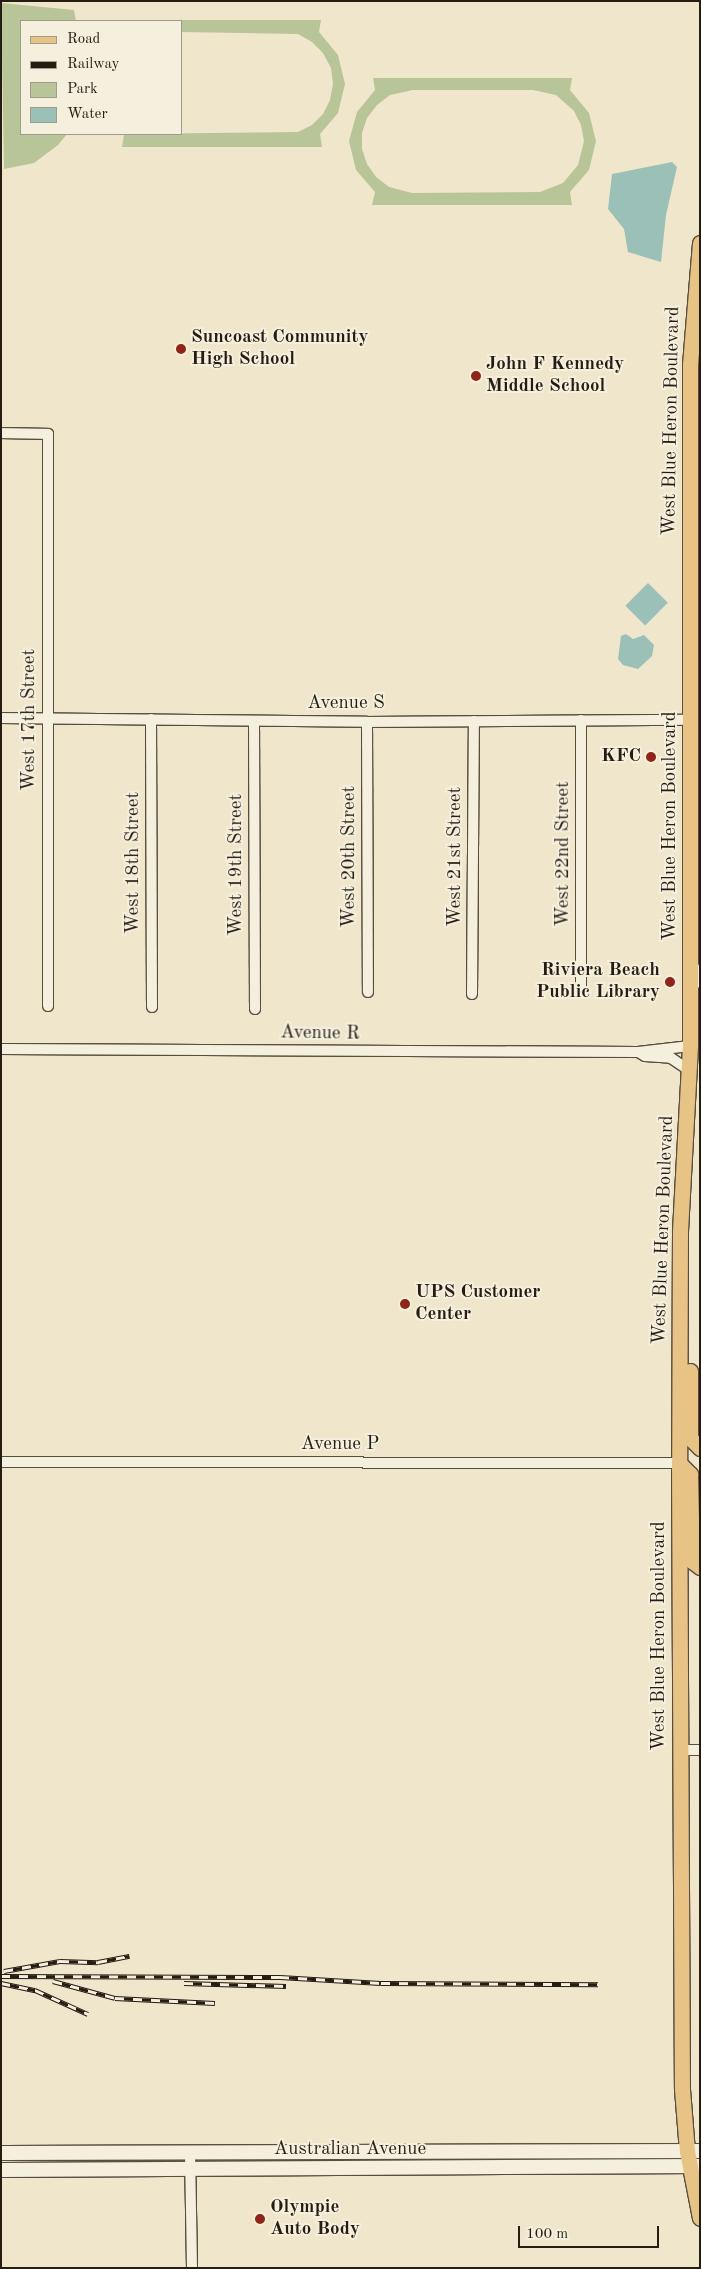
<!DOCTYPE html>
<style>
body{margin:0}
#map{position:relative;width:701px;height:2269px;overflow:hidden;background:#f0e6cb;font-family:"Old Standard TT",serif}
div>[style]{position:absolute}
.green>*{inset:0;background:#b8c598}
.water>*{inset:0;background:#9ac0b7;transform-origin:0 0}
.roads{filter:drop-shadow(1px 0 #584e40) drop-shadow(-1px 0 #584e40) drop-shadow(0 1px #584e40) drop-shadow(0 -1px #584e40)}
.minor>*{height:10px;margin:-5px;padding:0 5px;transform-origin:5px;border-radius:5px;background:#f5efdd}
.secondary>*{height:14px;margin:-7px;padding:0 7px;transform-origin:7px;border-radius:7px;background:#f5efdd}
.primary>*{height:15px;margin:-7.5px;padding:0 7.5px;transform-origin:7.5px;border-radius:7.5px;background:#e8c386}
.rail>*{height:5px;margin-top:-2.5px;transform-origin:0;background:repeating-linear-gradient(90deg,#f5efdd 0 9px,#251c12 0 18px);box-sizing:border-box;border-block:1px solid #251c12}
.dots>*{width:14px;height:14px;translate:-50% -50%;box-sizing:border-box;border:2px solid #f5efdd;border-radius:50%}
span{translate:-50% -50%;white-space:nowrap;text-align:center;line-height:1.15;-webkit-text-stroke:4px #f5efdd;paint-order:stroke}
.poi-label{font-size:19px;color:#251c12;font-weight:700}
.left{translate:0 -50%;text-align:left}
.right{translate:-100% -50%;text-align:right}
.street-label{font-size:19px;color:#251c12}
.frame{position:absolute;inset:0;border:2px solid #251c12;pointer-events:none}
.legend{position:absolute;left:20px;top:20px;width:162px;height:115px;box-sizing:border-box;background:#f5efdd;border:1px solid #a29b8c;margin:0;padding:6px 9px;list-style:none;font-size:15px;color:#251c12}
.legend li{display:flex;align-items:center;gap:10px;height:25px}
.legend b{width:25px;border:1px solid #a29b8c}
.scale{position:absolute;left:518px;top:2226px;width:141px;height:22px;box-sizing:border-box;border:2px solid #251c12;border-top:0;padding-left:6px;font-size:15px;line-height:18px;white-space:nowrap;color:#251c12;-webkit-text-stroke:4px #f5efdd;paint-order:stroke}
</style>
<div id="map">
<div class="green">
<i style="clip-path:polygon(1px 3px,74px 10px,76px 21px,21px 21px,21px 134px,67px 134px,58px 145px,34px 163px,4px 169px)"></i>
<i style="clip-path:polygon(123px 20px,321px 20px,319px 32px,338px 55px,345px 84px,338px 113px,320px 134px,322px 147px,122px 147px,124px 134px,298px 132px,312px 125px,323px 114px,330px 100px,333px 84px,331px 68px,323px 53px,312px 42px,298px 34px,181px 32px,181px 21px)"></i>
<i style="clip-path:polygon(evenodd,373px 78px,572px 78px,570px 90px,589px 113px,596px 141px,589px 170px,570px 192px,572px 205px,372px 205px,375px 192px,356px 170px,349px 141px,357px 112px,375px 90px,373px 78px,413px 90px,533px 90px,556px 95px,574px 111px,581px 125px,584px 141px,578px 165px,563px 183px,540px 192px,412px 193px,389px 187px,376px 177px,367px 164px,362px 149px,362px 133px,367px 118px,377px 105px,390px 95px,413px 90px)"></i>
</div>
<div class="water">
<i style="clip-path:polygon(672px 162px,677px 167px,666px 215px,661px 262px,628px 252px,624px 229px,608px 209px,612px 174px)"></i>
<i style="left:648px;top:583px;width:28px;height:32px;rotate:45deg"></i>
<i style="clip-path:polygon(626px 634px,633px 639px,644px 635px,654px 645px,652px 656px,638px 669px,623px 665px,618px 659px,621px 636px)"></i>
</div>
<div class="roads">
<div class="minor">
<i style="left:1px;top:433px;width:47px;rotate:1.2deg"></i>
<i style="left:48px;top:434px;width:572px;rotate:90deg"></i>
<i style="left:1px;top:718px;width:366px;rotate:0.6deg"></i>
<i style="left:367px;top:722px;width:324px;rotate:-0.4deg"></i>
<i style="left:151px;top:719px;width:288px;rotate:89.8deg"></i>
<i style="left:581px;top:720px;width:268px;rotate:90deg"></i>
<i style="left:254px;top:721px;width:288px;rotate:89.8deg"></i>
<i style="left:367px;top:722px;width:270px;rotate:89.8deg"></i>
<i style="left:694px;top:967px;width:17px;rotate:69deg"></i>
<i style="left:472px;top:994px;width:273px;rotate:-89.6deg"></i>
<i style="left:1px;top:1049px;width:637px;rotate:0.27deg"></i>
<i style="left:638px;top:1052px;width:52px;rotate:-6.6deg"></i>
<i style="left:638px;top:1052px;width:8px;rotate:30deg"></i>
<i style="left:645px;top:1056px;width:26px;rotate:4deg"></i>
<i style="left:671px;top:1058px;width:22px;rotate:34deg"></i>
<i style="left:1px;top:1462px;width:678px;rotate:0.08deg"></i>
<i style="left:680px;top:1750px;width:20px"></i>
<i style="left:190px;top:2152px;width:116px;rotate:89deg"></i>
</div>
<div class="secondary">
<i style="left:1px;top:2153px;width:699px;rotate:-0.16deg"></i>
<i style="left:1px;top:2170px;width:699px;rotate:-0.33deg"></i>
</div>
<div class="primary">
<i style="left:700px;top:243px;width:121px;rotate:94.7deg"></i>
<i style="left:690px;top:364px;width:682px;rotate:90deg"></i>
<i style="left:690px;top:1046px;width:186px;rotate:93.1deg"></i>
<i style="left:680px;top:1232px;width:231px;rotate:90.2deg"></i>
<i style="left:679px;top:1463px;width:626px;rotate:89.73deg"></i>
<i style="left:682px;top:2089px;width:62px;rotate:85.4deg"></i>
<i style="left:687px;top:2151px;width:68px;rotate:79deg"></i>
<i style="left:690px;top:1371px;width:67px;rotate:90deg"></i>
<i style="left:690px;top:1438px;width:14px;rotate:45deg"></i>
<i style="left:679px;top:1463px;width:16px;rotate:45deg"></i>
<i style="left:690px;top:1474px;width:87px;rotate:88.7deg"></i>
<i style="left:692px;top:1561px;width:10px;rotate:37deg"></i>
</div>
</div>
<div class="rail">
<i style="left:4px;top:1971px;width:57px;rotate:-10.1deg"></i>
<i style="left:60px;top:1961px;width:38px;rotate:2deg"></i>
<i style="left:98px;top:1962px;width:32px;rotate:-11deg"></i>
<i style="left:1px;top:1976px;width:279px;rotate:0.2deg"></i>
<i style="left:280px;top:1977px;width:101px;rotate:3.4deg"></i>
<i style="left:381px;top:1983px;width:217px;rotate:0.3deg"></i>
<i style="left:53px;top:1981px;width:64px;rotate:15.3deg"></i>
<i style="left:115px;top:1998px;width:100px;rotate:2.9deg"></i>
<i style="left:1px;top:1983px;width:35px;rotate:12deg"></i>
<i style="left:35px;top:1990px;width:58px;rotate:24.4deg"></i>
<i style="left:184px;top:1983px;width:102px;rotate:1.7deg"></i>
</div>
<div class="dots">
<i style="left:181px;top:349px;background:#8f2418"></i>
<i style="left:476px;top:376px;background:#8f2418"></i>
<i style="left:651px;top:757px;background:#8f2418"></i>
<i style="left:670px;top:982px;background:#8f2418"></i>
<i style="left:405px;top:1304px;background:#8f2418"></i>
<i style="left:260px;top:2219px;background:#8f2418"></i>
</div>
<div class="poi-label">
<span class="left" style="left:191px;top:349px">Suncoast Community<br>High School</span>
<span class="left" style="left:486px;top:376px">John F Kennedy<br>Middle School</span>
<span class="right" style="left:641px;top:757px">KFC</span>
<span class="right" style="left:660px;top:982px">Riviera Beach<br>Public Library</span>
<span class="left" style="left:415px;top:1304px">UPS Customer<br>Center</span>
<span class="left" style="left:270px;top:2219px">Olympie<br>Auto Body</span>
</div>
<div class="street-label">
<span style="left:672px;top:421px;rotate:-89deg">West Blue Heron Boulevard</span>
<span style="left:346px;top:704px">Avenue S</span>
<span style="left:30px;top:720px;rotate:-90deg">West 17th Street</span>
<span style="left:671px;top:826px;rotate:-90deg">West Blue Heron Boulevard</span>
<span style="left:564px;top:854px;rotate:-90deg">West 22nd Street</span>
<span style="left:350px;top:857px;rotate:-90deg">West 20th Street</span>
<span style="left:456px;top:857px;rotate:-90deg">West 21st Street</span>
<span style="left:134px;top:863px;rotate:-90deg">West 18th Street</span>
<span style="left:237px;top:865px;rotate:-90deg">West 19th Street</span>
<span style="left:320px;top:1034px;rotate:1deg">Avenue R</span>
<span style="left:664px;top:1230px;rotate:-88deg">West Blue Heron Boulevard</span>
<span style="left:340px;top:1445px">Avenue P</span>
<span style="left:660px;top:1636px;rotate:-90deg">West Blue Heron Boulevard</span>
<span style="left:350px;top:2150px">Australian Avenue</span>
</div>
<div class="frame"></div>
<ul class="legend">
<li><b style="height:6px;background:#e8c386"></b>Road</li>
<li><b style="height:6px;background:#251c12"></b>Railway</li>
<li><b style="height:14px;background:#b8c598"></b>Park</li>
<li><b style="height:14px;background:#9ac0b7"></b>Water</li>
</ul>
<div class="scale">100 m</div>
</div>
